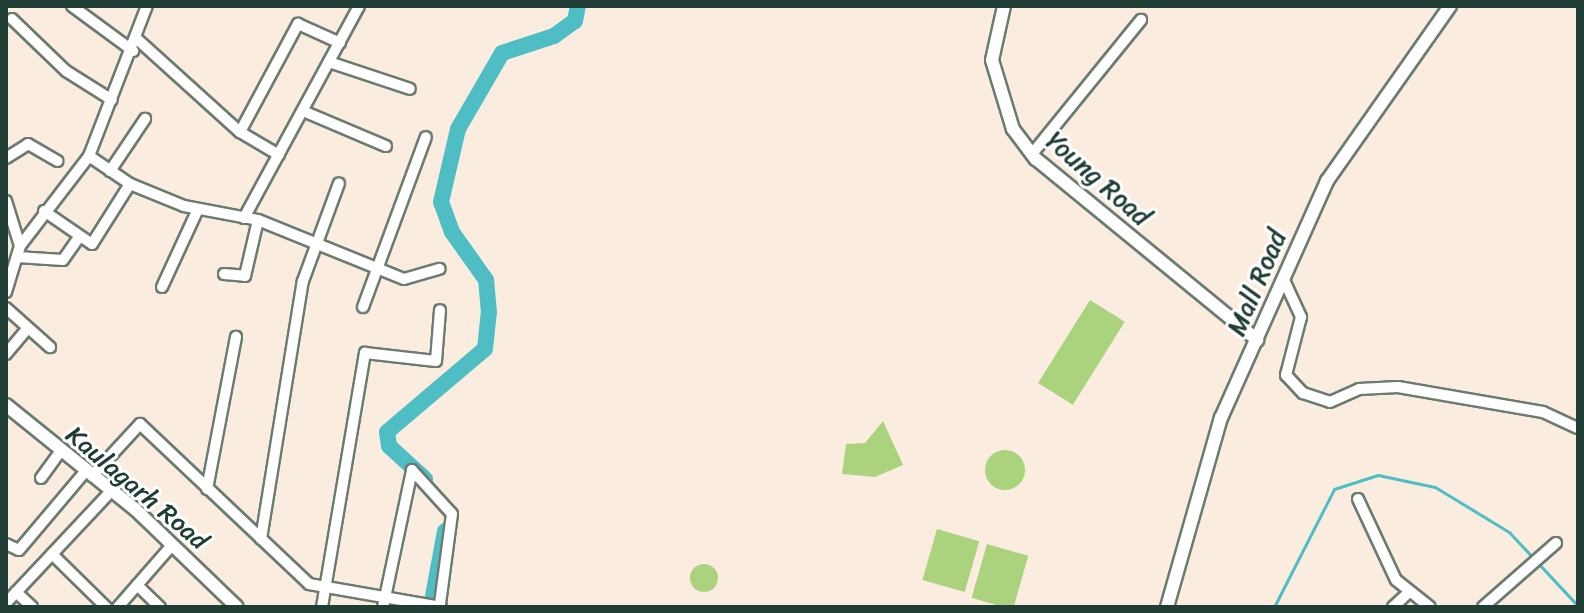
<!DOCTYPE html>
<style>
body{margin:0}
#map{position:relative;width:1584px;height:613px;overflow:hidden;background:#faede0;font-family:Sriracha,sans-serif}
div>[style]{position:absolute}
.green>*{inset:0;background:#abd27d;transform-origin:0 0}
.round{border-radius:50%}
.stream>*{height:3px;margin:-1.5px;padding:0 1.5px;transform-origin:1.5px;border-radius:1.5px;background:#4fbec4}
.river>*{height:16px;margin:-8px;padding:0 8px;transform-origin:8px;border-radius:8px;background:#4fbec4}
.roads{filter:drop-shadow(2px 0 #6c7b70) drop-shadow(-2px 0 #6c7b70) drop-shadow(0 2px #6c7b70) drop-shadow(0 -2px #6c7b70)}
.minor>*{height:10px;margin:-5px;padding:0 5px;transform-origin:5px;border-radius:5px;background:#fff}
.tertiary>*{height:12px;margin:-6px;padding:0 6px;transform-origin:6px;border-radius:6px;background:#fff}
span{translate:-50% -50%;white-space:nowrap;text-align:center;line-height:1.15;-webkit-text-stroke:6px #fff;paint-order:stroke}
.street-label{font-size:26px;color:#1f3d34}
.frame{position:absolute;inset:0;border:8px solid #1f3d34;pointer-events:none}
</style>
<div id="map">
<div class="green">
<i style="left:1090px;top:300px;width:41px;height:98px;rotate:32deg"></i>
<i style="clip-path:polygon(883px 421px,903px 465px,875px 477px,842px 474px,846px 444px,865px 443px)"></i>
<i class="round" style="left:985px;top:450px;width:40px;height:40px"></i>
<i style="left:937px;top:529px;width:44px;height:53px;rotate:16deg"></i>
<i style="left:987px;top:544px;width:43px;height:56px;rotate:16deg"></i>
<i class="round" style="left:690px;top:564px;width:28px;height:28px"></i>
</div>
<div class="stream">
<i style="left:1274px;top:607px;width:132px;rotate:-63deg"></i>
<i style="left:1334px;top:489px;width:46px;rotate:-17.7deg"></i>
<i style="left:1378px;top:475px;width:58px;rotate:11.9deg"></i>
<i style="left:1435px;top:487px;width:87px;rotate:31.3deg"></i>
<i style="left:1509px;top:532px;width:101px;rotate:47deg"></i>
</div>
<div class="river">
<i style="left:425px;top:479px;width:49px;rotate:-137.5deg"></i>
<i style="left:389px;top:446px;width:14px;rotate:-98deg"></i>
<i style="left:387px;top:432px;width:128px;rotate:-40.3deg"></i>
<i style="left:485px;top:349px;width:36px;rotate:-84deg"></i>
<i style="left:489px;top:313px;width:33px;rotate:-95deg"></i>
<i style="left:486px;top:280px;width:59px;rotate:-125.3deg"></i>
<i style="left:452px;top:232px;width:32px;rotate:-110deg"></i>
<i style="left:441px;top:202px;width:75px;rotate:-76.9deg"></i>
<i style="left:458px;top:129px;width:88px;rotate:-59.9deg"></i>
<i style="left:502px;top:53px;width:55px;rotate:-18.1deg"></i>
<i style="left:554px;top:36px;width:26px;rotate:-36deg"></i>
<i style="left:575px;top:21px;width:15px;rotate:-79deg"></i>
<i style="left:433px;top:596px;width:66px;rotate:-79.5deg"></i>
</div>
<div class="roads">
<div class="minor">
<i style="left:72px;top:6px;width:76px;rotate:36.4deg"></i>
<i style="left:12px;top:19px;width:75px;rotate:43.9deg"></i>
<i style="left:66px;top:71px;width:54px;rotate:32.2deg"></i>
<i style="left:137px;top:39px;width:139px;rotate:42.1deg"></i>
<i style="left:240px;top:132px;width:45px;rotate:30.5deg"></i>
<i style="left:329px;top:62px;width:85px;rotate:18.4deg"></i>
<i style="left:303px;top:111px;width:90px;rotate:22.9deg"></i>
<i style="left:240px;top:132px;width:123px;rotate:-61.8deg"></i>
<i style="left:298px;top:24px;width:46px;rotate:24.3deg"></i>
<i style="left:1032px;top:154px;width:173px;rotate:-50.9deg"></i>
<i style="left:89px;top:156px;width:50px;rotate:34.3deg"></i>
<i style="left:130px;top:184px;width:58px;rotate:22.2deg"></i>
<i style="left:184px;top:206px;width:75px;rotate:10.7deg"></i>
<i style="left:258px;top:220px;width:157px;rotate:22deg"></i>
<i style="left:404px;top:279px;width:37px;rotate:-16deg"></i>
<i style="left:6px;top:158px;width:26px;rotate:-32deg"></i>
<i style="left:28px;top:144px;width:34px;rotate:30deg"></i>
<i style="left:110px;top:171px;width:63px;rotate:-56.1deg"></i>
<i style="left:6px;top:201px;width:47px;rotate:72.7deg"></i>
<i style="left:44px;top:211px;width:58px;rotate:34.5deg"></i>
<i style="left:92px;top:244px;width:71px;rotate:-57.7deg"></i>
<i style="left:244px;top:218px;width:241px;rotate:-61.5deg"></i>
<i style="left:17px;top:257px;width:46px;rotate:3.7deg"></i>
<i style="left:63px;top:260px;width:28px;rotate:-55deg"></i>
<i style="left:224px;top:274px;width:21px;rotate:5deg"></i>
<i style="left:245px;top:276px;width:57px;rotate:-76.9deg"></i>
<i style="left:1284px;top:280px;width:41px;rotate:65.3deg"></i>
<i style="left:1301px;top:317px;width:60px;rotate:104.5deg"></i>
<i style="left:1286px;top:375px;width:25px;rotate:47deg"></i>
<i style="left:1303px;top:393px;width:28px;rotate:18deg"></i>
<i style="left:1330px;top:402px;width:32px;rotate:-24deg"></i>
<i style="left:1359px;top:389px;width:39px;rotate:-3deg"></i>
<i style="left:1398px;top:387px;width:147px;rotate:9.8deg"></i>
<i style="left:1543px;top:412px;width:38px;rotate:25deg"></i>
<i style="left:162px;top:287px;width:86px;rotate:-65.2deg"></i>
<i style="left:6px;top:292px;width:48px;rotate:-73.1deg"></i>
<i style="left:20px;top:246px;width:113px;rotate:-52.5deg"></i>
<i style="left:89px;top:156px;width:161px;rotate:-68.9deg"></i>
<i style="left:363px;top:307px;width:181px;rotate:-69.7deg"></i>
<i style="left:6px;top:308px;width:59px;rotate:41.6deg"></i>
<i style="left:6px;top:354px;width:34px;rotate:-50deg"></i>
<i style="left:92px;top:476px;width:71px;rotate:-47.3deg"></i>
<i style="left:140px;top:424px;width:233px;rotate:43.4deg"></i>
<i style="left:309px;top:584px;width:134px;rotate:9.9deg"></i>
<i style="left:41px;top:478px;width:32px;rotate:-54deg"></i>
<i style="left:207px;top:489px;width:155px;rotate:-79.2deg"></i>
<i style="left:1358px;top:499px;width:89px;rotate:64.9deg"></i>
<i style="left:1396px;top:580px;width:43px;rotate:38.5deg"></i>
<i style="left:261px;top:539px;width:261px;rotate:-80.8deg"></i>
<i style="left:303px;top:281px;width:104px;rotate:-69.8deg"></i>
<i style="left:6px;top:544px;width:14px;rotate:25deg"></i>
<i style="left:19px;top:550px;width:102px;rotate:-49.8deg"></i>
<i style="left:52px;top:554px;width:76px;rotate:44.5deg"></i>
<i style="left:137px;top:585px;width:32px;rotate:44deg"></i>
<i style="left:16px;top:592px;width:22px;rotate:43deg"></i>
<i style="left:6px;top:603px;width:154px;rotate:-46.8deg"></i>
<i style="left:118px;top:607px;width:82px;rotate:-48.9deg"></i>
<i style="left:322px;top:607px;width:258px;rotate:-80.4deg"></i>
<i style="left:365px;top:353px;width:71px;rotate:6.4deg"></i>
<i style="left:436px;top:361px;width:51px;rotate:-85.5deg"></i>
<i style="left:383px;top:607px;width:140px;rotate:-78deg"></i>
<i style="left:412px;top:470px;width:59px;rotate:47.7deg"></i>
<i style="left:452px;top:514px;width:91px;rotate:97.6deg"></i>
<i style="left:1393px;top:607px;width:19px;rotate:-43deg"></i>
<i style="left:1483px;top:607px;width:97px;rotate:-41.2deg"></i>
</div>
<div class="tertiary">
<i style="left:1004px;top:6px;width:55px;rotate:102.5deg"></i>
<i style="left:992px;top:60px;width:72px;rotate:73.1deg"></i>
<i style="left:1013px;top:129px;width:38px;rotate:53deg"></i>
<i style="left:1036px;top:159px;width:286px;rotate:39.3deg"></i>
<i style="left:6px;top:405px;width:166px;rotate:38.9deg"></i>
<i style="left:135px;top:509px;width:141px;rotate:43.9deg"></i>
<i style="left:1167px;top:607px;width:197px;rotate:-74.1deg"></i>
<i style="left:1221px;top:418px;width:260px;rotate:-65.9deg"></i>
<i style="left:1327px;top:181px;width:214px;rotate:-54.9deg"></i>
</div>
</div>
<div class="street-label">
<span style="left:1098px;top:179px;rotate:41deg">Young Road</span>
<span style="left:1257px;top:283px;rotate:-67deg">Mall Road</span>
<span style="left:137px;top:488px;rotate:40deg">Kaulagarh Road</span>
</div>
<div class="frame"></div>
</div>
